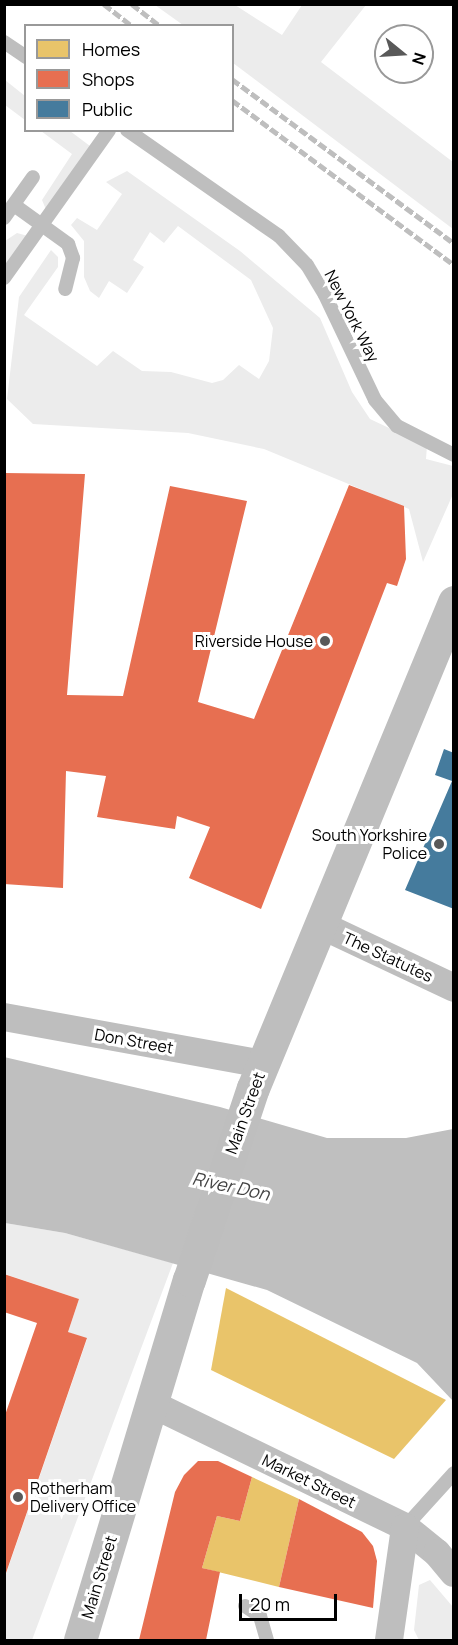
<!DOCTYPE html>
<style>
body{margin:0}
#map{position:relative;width:458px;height:1645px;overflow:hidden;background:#fff;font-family:Manrope,sans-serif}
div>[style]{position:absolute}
.green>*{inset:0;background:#ececec}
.water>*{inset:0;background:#bfbfbf}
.homes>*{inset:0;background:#e9c46a}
.shops>*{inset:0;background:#e76f51}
.public>*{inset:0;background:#457b9d}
.service>*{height:14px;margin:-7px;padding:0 7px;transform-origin:7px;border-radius:7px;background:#bebebe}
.minor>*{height:28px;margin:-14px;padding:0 14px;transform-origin:14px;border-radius:14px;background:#bebebe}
.tertiary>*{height:33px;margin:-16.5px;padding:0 16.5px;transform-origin:16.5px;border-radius:16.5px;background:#bebebe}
.rail>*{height:4.5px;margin-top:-2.25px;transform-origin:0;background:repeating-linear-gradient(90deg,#bebebe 0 9px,transparent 0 12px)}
.dots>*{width:16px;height:16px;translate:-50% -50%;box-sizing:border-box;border:3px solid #fff;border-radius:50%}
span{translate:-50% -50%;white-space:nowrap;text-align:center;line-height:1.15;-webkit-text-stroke:6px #fff;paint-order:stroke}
.street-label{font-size:16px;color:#000}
.poi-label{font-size:16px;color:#000}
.right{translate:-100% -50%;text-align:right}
.left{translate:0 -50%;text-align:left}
.water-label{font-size:18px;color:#444;font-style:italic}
.frame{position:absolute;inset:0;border:6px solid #000;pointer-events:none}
.legend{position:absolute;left:24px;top:24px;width:210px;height:108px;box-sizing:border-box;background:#fff;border:2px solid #999;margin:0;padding:8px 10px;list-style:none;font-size:18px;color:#000}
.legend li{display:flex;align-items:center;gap:12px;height:30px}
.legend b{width:30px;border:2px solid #999}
.north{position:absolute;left:374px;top:24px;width:60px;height:60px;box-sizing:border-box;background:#fff;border:2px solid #999;border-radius:50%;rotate:108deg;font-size:16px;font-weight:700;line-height:24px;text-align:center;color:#000}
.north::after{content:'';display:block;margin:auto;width:21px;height:27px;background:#595959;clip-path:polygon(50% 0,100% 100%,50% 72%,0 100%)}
.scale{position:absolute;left:239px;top:1594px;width:98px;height:27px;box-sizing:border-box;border:3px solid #000;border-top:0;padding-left:8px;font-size:18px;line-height:21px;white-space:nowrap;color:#000;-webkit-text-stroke:4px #fff;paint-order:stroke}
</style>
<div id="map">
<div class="green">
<i style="clip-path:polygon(155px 5px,235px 5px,282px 35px,302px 5px,366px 5px,321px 62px,453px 162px,453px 229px,233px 63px,232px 26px,183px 25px)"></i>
<i style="clip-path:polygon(5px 80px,25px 96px,25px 120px,5px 105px)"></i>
<i style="clip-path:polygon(41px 131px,70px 131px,90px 146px,47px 212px,42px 200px,72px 154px)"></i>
<i style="clip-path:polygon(127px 171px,240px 251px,320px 318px,352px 392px,370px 419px,427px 446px,426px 459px,453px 466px,453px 494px,423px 562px,409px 509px,264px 449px,188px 433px,33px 424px,7px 399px,19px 297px,51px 250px,58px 257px,58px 267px,24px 315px,97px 366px,113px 351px,142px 371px,171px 372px,212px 383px,223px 380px,239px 365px,259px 379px,269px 361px,273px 328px,251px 280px,178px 226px,164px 243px,150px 232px,133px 260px,144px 267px,127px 293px,109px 281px,99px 298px,90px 291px,84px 277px,84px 241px,71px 225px,77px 218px,97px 230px,122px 194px,106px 182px)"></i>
<i style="clip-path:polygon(17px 233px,28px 236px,5px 268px,5px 241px)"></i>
<i style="clip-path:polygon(5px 1223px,65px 1233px,173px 1263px,32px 1640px,5px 1640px,5px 1577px,87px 1339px,68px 1332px,79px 1299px,5px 1274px)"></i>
<i style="clip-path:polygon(430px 1580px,453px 1607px,453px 1640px,419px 1640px,414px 1630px,419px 1585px)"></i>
</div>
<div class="water">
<i style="clip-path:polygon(4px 1057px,220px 1107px,327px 1138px,406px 1138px,453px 1129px,453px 1401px,417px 1363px,267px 1290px,65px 1233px,5px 1223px)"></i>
</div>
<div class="homes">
<i style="clip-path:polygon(226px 1288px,446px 1400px,394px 1459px,211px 1370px)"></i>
<i style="clip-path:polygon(252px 1477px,299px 1499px,279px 1587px,202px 1568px,217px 1516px,240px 1521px)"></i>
</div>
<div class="shops">
<i style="clip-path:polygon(4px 473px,85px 474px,67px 695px,123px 696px,170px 486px,247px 501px,198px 702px,254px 719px,349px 485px,404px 506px,406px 559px,397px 586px,387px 583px,261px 909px,189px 878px,210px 827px,177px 816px,175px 829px,97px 817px,106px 776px,66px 771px,63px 888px,4px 884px)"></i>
<i style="clip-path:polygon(4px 1274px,79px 1299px,68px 1332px,87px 1338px,5px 1576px,4px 1418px,37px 1323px,4px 1312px)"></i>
<i style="clip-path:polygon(198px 1461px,218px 1461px,252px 1477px,240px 1521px,217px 1516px,202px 1568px,220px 1572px,206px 1640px,139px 1640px,175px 1492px,184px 1475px)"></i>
<i style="clip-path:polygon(299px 1499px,362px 1532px,373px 1546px,377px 1561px,373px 1608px,279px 1587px)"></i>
</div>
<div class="public">
<i style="clip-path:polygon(444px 749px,454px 753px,454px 909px,405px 890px,452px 781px,435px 775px)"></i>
</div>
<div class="service">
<i style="left:4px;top:42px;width:27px;rotate:34deg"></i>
<i style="left:127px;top:130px;width:185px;rotate:34.9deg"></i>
<i style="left:279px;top:236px;width:40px;rotate:46deg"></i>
<i style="left:307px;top:265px;width:35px;rotate:59deg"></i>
<i style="left:325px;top:295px;width:116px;rotate:64.5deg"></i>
<i style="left:375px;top:400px;width:34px;rotate:50deg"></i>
<i style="left:397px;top:426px;width:64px;rotate:27deg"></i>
<i style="left:14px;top:205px;width:67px;rotate:35.8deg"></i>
<i style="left:68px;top:244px;width:15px;rotate:70deg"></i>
<i style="left:73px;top:258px;width:32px;rotate:104deg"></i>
<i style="left:4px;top:218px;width:50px;rotate:-54.7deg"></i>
<i style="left:4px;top:278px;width:181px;rotate:-54.6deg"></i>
<i style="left:405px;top:1527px;width:73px;rotate:-47.8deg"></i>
<i style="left:245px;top:1606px;width:18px;rotate:34deg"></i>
<i style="left:260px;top:1616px;width:25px;rotate:74deg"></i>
</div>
<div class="minor">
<i style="left:323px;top:926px;width:145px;rotate:25.3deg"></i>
<i style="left:4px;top:1017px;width:263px;rotate:10.3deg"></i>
<i style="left:152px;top:1404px;width:281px;rotate:25.9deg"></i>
<i style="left:405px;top:1527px;width:41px;rotate:39.1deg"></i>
<i style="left:437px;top:1553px;width:26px;rotate:50deg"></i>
<i style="left:389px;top:1640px;width:114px;rotate:-81.9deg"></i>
</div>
<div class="tertiary">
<i style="left:80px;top:1640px;width:376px;rotate:-73.2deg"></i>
<i style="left:189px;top:1280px;width:202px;rotate:-71.6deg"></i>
<i style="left:253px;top:1088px;width:526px;rotate:-67.53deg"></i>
</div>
<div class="rail">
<i style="left:104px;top:4px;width:36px;rotate:38deg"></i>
<i style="left:132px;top:4px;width:36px;rotate:38deg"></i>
<i style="left:232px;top:79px;width:276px;rotate:36.5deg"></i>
<i style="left:232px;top:100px;width:277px;rotate:36.6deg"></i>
</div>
<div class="dots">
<i style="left:325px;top:641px;background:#595959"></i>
<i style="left:439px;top:844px;background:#595959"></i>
<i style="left:18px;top:1497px;background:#595959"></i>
</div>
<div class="street-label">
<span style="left:352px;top:316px;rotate:63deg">New York Way</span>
<span style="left:388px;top:957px;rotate:25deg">The Statutes</span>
<span style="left:134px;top:1041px;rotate:10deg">Don Street</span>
<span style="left:245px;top:1113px;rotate:-70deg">Main Street</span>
<span style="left:309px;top:1481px;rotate:26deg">Market Street</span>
<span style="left:99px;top:1577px;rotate:-73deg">Main Street</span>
</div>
<div class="poi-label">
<span class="right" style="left:313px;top:641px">Riverside House</span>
<span class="right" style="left:427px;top:844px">South Yorkshire<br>Police</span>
<span class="left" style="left:30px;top:1497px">Rotherham<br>Delivery Office</span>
</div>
<div class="water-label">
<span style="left:231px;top:1186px;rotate:12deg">River Don</span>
</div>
<div class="frame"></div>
<ul class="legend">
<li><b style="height:16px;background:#e9c46a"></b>Homes</li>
<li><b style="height:16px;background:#e76f51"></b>Shops</li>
<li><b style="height:16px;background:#457b9d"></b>Public</li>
</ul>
<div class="north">N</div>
<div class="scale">20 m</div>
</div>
